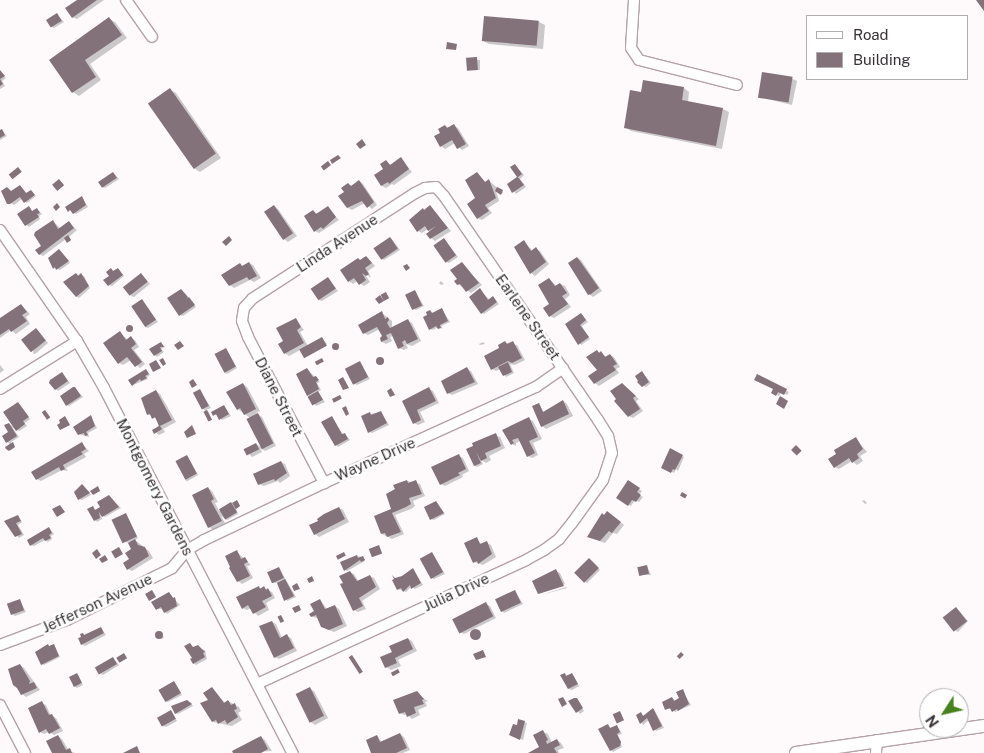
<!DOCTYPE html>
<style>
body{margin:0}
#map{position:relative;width:984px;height:753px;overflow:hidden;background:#fefafc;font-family:"Public Sans",sans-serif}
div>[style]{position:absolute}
.shadow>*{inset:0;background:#0003;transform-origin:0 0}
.building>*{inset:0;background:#84727b;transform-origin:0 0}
.round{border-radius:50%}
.roads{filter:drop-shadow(1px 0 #b4a1aa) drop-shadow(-1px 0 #b4a1aa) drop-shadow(0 1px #b4a1aa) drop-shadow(0 -1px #b4a1aa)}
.minor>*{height:10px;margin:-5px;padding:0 5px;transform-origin:5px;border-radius:5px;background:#fff}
.major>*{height:12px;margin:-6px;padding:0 6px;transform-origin:6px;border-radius:6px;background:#fff}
span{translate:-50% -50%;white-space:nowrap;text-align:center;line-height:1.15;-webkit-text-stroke:5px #fff;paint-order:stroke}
.street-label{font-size:15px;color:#383135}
.legend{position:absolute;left:806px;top:15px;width:162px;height:65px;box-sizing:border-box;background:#fff;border:1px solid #afadae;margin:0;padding:6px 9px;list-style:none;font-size:15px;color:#383135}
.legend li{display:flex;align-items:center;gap:10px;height:25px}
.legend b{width:25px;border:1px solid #afadae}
.north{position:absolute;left:919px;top:688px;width:50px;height:50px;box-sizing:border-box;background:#fff;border:1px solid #afadae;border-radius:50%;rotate:235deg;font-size:14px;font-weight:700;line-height:20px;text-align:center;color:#383135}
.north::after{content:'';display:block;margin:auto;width:18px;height:22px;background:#47821e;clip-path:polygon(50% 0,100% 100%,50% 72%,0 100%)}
</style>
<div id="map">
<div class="shadow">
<i style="clip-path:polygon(79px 0,104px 0,77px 19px,72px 17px)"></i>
<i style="clip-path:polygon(57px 15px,64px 22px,54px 28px,52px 27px)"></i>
<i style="clip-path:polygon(109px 19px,115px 22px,127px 38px,90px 64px,101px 80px,79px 96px,73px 92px,51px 60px)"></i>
<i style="clip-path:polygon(539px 22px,545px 25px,543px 49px,489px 44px,483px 41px)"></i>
<i style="clip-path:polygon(467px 59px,480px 60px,480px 70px,468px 69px)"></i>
<i style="clip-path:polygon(0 72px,6px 78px,2px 81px,5px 86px,0 89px)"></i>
<i style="clip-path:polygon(793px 79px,797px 81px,792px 105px,759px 97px)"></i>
<i style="clip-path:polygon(684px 88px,689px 92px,688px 102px,723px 109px,729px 112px,722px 149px,631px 131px,625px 127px,642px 94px)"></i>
<i style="clip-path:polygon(170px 90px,176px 93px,221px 158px,200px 172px,195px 169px)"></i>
<i style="clip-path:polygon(445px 126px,449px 128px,454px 126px,458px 128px,469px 146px,462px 150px,455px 143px,445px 149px,441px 146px,435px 137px,442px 133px)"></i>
<i style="clip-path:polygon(2px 131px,7px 136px,0 140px,0 132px)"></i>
<i style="clip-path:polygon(401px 159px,412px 172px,394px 185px,392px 184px,386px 188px,382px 186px,386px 162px,391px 165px)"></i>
<i style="clip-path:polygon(515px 165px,524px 175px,520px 179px,526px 187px,516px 194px,509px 185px,519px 178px,512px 167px)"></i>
<i style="clip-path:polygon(113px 173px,119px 179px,105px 188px,102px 187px)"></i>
<i style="clip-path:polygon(477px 173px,486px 183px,489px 181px,503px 192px,502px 194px,496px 191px,499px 201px,488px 208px,492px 213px,482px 220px,478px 218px)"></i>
<i style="clip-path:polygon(359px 181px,363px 184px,377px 205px,372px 209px,365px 203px,352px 210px,348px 208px,346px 192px,348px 184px,352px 186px)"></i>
<i style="clip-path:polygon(20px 186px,27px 194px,31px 191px,36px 196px,27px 203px,22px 199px,14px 205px,11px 203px,7px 188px,12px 192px)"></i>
<i style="clip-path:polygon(82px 197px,88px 207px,76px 214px,74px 213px)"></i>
<i style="clip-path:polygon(29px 207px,33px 212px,37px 209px,42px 214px,39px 216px,40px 219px,29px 227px,26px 225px)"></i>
<i style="clip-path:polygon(274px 207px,278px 209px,297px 236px,288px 242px,284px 239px)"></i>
<i style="clip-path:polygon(430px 207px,451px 231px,435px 241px,431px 238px,428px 229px,422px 233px,418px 231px,425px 211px)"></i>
<i style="clip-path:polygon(328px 208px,339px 220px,319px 233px,315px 231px,313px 211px,318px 214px)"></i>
<i style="clip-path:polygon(53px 221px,61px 229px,69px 223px,77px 230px,69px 237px,71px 240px,69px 242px,66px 239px,43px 256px,39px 254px)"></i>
<i style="clip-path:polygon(391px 238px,400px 250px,384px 260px,382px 259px)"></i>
<i style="clip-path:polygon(444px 239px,458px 257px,449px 263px,446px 262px)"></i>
<i style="clip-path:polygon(524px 242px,533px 251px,536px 249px,540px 251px,549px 264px,535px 276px,531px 273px,515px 248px)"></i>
<i style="clip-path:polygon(59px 251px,70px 263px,60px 270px,54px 268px)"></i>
<i style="clip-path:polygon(367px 257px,375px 266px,368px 271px,371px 278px,364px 273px,370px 282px,364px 286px,357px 281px,353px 284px,349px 281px,342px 270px)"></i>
<i style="clip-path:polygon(577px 258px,581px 260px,602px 291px,593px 297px,589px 294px)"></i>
<i style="clip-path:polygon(249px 263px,253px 265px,261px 278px,254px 282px,250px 280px,234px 288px,230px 285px,240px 265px,243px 267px)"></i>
<i style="clip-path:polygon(462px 264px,482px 285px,471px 293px,458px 284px)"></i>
<i style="clip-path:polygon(118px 269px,124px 276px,112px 286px,109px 285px,111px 270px,115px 272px)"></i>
<i style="clip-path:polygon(76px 274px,84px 276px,90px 288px,79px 298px,76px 296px)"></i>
<i style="clip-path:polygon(141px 275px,150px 284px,134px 297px,131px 296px)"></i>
<i style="clip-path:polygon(328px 279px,338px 291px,322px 301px,319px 300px)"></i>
<i style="clip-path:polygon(549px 279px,557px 287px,560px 284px,565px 286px,570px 295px,565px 299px,571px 307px,554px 318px,550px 316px)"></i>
<i style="clip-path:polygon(441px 281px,444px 284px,441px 285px,439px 283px)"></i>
<i style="clip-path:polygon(480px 290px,490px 300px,493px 298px,499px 304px,484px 314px,482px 313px)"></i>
<i style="clip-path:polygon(415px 291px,424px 306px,416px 310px,413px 308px)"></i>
<i style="clip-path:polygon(183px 292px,196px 307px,183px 316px,180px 315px)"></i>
<i style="clip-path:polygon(142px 300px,158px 322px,148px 328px,145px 327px)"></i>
<i style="clip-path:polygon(21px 305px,30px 314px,26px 317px,30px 324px,16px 334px,11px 330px,0 338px,0 319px)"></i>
<i style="clip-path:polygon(442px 309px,450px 322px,441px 326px,443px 329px,438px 327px,433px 330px,430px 329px,430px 311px,433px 313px)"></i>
<i style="clip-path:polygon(382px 313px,392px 321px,392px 328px,408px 321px,412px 323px,421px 341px,412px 346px,406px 344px,408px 348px,404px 350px,399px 348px,393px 336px,390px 337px,392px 341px,386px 344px,382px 342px,383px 336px,380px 329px,368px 335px,364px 333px)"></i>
<i style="clip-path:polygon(581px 314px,588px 322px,582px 326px,590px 339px,581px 345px,567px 324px)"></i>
<i style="clip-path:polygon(296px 320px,304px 330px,300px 332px,308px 346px,322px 338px,327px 344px,304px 357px,300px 350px,289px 356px,285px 353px,285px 342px)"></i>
<i style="clip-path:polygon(130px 325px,133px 329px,131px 331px,127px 327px)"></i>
<i style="clip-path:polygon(36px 330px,48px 343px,35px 354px,33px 353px)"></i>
<i style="clip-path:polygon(120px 333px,128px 340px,131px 338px,135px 340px,139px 347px,134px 350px,145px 364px,140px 368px,131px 360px,123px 365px,119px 363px)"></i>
<i style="clip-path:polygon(483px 342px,485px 344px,480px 345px,479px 344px)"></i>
<i style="clip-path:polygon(161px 343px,165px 347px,161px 349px,164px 352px,157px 357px,155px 355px)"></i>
<i style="clip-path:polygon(505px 343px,517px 345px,525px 360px,515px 365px,510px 364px,514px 373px,506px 377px,501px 369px,496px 371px,492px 369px)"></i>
<i style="clip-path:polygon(333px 344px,339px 344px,337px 351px,333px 346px)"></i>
<i style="clip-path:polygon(226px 349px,237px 368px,227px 374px,224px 372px)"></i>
<i style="clip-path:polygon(597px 351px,607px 357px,610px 355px,614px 357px,620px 367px,616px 369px,619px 373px,599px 386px,595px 383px,598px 371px)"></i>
<i style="clip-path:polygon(378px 359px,384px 359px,383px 363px,377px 362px)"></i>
<i style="clip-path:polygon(360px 363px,370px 379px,357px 385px,355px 384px)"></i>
<i style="clip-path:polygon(0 365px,4px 370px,0 373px)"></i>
<i style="clip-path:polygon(307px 369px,320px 382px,317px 383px,321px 390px,318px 392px,325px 402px,316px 406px,308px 395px)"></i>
<i style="clip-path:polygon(467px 369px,471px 371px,478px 384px,452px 395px,448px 393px)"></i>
<i style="clip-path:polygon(146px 371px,150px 375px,147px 377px,148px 379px,133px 385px)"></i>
<i style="clip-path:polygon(642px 372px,651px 383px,646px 387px,643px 386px)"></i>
<i style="clip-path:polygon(62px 374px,70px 383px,58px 391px,56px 389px)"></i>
<i style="clip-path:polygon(757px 375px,789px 392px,787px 395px,781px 392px,779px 396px,772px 393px,774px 389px)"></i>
<i style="clip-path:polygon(243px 384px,247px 387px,260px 411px,256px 413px,262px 417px,276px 446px,265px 451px,260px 448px,262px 452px,252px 457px,245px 449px,256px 444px,261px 447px,250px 418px,238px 409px)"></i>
<i style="clip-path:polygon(622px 384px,639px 399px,636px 401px,643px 411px,633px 418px,629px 416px)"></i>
<i style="clip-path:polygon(75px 388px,83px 397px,69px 406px,67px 405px)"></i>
<i style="clip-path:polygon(429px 389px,433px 391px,439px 403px,420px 412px,425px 422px,418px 425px,414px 423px,404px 401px)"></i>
<i style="clip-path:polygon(156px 391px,160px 394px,176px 422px,163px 429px,165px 432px,159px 435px,153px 430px,161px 426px,158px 420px,148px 414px)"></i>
<i style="clip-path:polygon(200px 391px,211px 408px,206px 410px,208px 411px,212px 420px,209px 421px,206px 411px,203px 409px)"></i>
<i style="clip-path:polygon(563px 401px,567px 404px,573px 416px,546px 429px,542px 426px,539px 404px,544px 413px)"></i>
<i style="clip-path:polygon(18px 404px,30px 419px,25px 423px,27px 426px,19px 431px,12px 427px,19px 437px,11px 442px,15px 447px,11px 450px,11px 445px,7px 442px,10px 432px,9px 424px,16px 428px)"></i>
<i style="clip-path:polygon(224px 406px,231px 416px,222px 420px,218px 415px,214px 415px)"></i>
<i style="clip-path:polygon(381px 412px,389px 425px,372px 433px,369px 432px,370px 414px)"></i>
<i style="clip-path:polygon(91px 417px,97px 428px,88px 433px,89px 437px,79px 434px)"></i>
<i style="clip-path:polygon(332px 418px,343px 435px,347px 436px,350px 440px,338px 447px,336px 445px)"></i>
<i style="clip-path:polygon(529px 419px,533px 421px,542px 439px,533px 443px,538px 455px,532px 458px,528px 456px,520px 441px,516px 443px,516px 446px,512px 444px,503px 431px)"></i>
<i style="clip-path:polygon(495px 435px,500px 437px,505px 448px,489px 456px,491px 460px,486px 463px,480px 459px,483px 464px,477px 467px,475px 466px,467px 450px)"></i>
<i style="clip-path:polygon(856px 439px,867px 452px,860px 456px,863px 461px,857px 465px,852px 461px,839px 469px,835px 467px)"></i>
<i style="clip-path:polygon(82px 444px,89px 451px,84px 454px,86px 457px,66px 468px,68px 471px,62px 470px,41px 481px,37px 479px)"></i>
<i style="clip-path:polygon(670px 450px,684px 457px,678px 471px,676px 469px,674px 473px,663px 467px)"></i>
<i style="left:187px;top:456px;width:22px;height:13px;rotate:60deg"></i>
<i style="clip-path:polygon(459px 456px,463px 458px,469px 471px,462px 475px,463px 477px,445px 486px,441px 484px)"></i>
<i style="clip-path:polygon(281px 462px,285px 464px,290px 476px,280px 483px,278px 481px,264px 486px,259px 484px)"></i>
<i style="clip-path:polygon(407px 481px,420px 484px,425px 496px,413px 501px,415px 506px,411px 509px,395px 515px,404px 534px,392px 539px,382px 534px)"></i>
<i style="clip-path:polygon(628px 482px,642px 491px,639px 495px,643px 497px,639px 502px,635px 500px,631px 506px,618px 498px)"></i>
<i style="clip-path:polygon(82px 485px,91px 495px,82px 500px,79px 499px)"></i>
<i style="clip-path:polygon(208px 488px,212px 491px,218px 502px,215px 503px,219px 511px,231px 504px,236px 507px,238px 502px,240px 506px,236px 509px,238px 514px,227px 520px,221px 516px,225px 523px,213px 530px,209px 527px)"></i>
<i style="clip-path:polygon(109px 496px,121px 508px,105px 517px,101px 515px,102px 519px,97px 522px,95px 520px,93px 508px,97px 511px,102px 508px)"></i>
<i style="clip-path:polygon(864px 500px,867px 503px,865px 504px,862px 501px)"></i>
<i style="clip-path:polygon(436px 503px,445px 514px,434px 520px,431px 519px)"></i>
<i style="clip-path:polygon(339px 508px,343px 510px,349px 522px,319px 537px,315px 534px,311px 526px)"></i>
<i style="clip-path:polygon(126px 515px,138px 538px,135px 540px,149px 551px,153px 558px,132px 571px,128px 569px,133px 550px,129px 543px,125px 542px)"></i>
<i style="clip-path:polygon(611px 515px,624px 525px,617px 534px,613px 533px,605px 543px,588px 537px,605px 516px)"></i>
<i style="clip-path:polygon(18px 516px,22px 522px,18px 525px,24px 535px,19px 538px,6px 522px)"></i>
<i style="clip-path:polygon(49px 528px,54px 534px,51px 536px,52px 539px,48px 542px,45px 540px,34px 546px,31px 545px)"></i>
<i style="clip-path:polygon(477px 539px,482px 545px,487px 543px,491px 545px,496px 557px,483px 565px,474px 562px)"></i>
<i style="clip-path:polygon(237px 552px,251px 565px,247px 566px,253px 578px,242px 584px,238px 581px)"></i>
<i style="clip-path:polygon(432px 553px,445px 574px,434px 579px,432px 578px)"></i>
<i style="clip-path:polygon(357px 556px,363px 557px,365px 561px,347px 571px,354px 574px,359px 582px,370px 576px,374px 578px,380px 589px,362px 601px,366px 609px,358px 612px,354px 610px,344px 584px,349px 572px,345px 570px)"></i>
<i style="clip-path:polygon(592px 561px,600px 570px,587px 583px,585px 582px)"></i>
<i style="clip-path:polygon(647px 566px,651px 575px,640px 575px)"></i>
<i style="clip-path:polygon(279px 568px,296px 597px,287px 601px,278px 583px,273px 583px)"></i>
<i style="clip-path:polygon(413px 569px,423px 585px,415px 589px,411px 587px,406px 592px,398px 589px)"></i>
<i style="clip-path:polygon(556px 571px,560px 573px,565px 584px,539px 594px)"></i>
<i style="clip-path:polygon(566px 587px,567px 588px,541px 595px)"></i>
<i style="clip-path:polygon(259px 588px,264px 588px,272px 592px,275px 598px,266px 603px,269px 610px,258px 616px,251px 608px,247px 610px,243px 608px)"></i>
<i style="clip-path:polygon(515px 591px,523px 604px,504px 613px,502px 611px)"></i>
<i style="clip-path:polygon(169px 593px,180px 605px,167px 614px,163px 609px,157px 609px)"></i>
<i style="clip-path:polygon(320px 600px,327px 609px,335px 606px,339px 609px,347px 626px,334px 632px,326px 629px,318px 618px,312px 617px)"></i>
<i style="clip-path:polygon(20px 601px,26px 612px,15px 616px,13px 615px)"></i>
<i style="clip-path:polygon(486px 604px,490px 606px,496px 618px,472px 630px,479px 631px,479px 638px,472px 636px,472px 630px,464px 634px,460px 632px)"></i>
<i style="clip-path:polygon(958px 610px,968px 621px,958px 632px,956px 631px)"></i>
<i style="clip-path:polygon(272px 622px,276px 624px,282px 638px,287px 636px,291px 638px,297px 651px,279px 659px,275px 657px)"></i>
<i style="clip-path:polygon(101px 628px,106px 635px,85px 646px,82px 644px,83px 634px,86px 636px)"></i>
<i style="clip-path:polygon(160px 632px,164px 638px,160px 639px,157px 634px)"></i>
<i style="clip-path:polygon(408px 639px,412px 641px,417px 651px,398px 660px,401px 666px,391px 670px,386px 667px,394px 652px)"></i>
<i style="clip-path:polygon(54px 645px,60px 657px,44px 665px,42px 664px)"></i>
<i style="clip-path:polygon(194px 648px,205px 650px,207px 659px,196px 665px,194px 663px)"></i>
<i style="clip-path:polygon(113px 658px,119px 665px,103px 675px,101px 674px)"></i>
<i style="clip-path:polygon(20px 665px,24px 668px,40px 690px,26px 697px,22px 694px)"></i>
<i style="clip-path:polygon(565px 674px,568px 677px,574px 676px,579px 686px,572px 690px,569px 689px,562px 675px)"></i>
<i style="clip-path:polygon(77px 675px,83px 685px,77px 688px,74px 686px)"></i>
<i style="clip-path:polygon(174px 682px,182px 695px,168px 702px,166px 701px)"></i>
<i style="clip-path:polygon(213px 689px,225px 703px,228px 701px,239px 707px,241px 711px,238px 713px,242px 720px,232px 726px,213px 722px,209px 701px)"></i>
<i style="clip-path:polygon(310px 689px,314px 691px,328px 718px,315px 725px,311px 722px)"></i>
<i style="clip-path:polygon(682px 690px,691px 705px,675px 712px,672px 709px,666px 709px,672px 698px,676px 701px,681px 699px)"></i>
<i style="clip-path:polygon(421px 697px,428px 701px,425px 702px,427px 706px,418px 710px,420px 715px,412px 719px,407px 714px,404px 715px,400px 713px)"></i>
<i style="clip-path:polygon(577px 699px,584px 711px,580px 714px,570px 701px)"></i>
<i style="clip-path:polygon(190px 702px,193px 706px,178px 714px,175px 713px,183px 704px)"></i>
<i style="clip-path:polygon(42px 703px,46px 705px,51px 716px,56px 718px,63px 731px,54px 735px,49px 732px,44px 734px,40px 732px)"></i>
<i style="clip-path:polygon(654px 709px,664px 728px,656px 731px,649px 720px,643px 725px,637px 716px,641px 714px,644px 716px)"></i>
<i style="clip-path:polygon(171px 712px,177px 721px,166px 727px,163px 726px)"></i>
<i style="clip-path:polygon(519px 720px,527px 723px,523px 740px,513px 736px)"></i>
<i style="clip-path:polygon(608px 726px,612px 729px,619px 728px,622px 734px,618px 735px,622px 747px,613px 752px,611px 750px)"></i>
<i style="clip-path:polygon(543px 732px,548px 734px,552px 743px,557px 740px,561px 743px,564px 748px,558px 750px,559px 753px,531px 753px,541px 748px)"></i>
<i style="clip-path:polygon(400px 734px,404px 737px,410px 750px,403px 753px,373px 753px,377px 736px,382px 742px)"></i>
<i style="clip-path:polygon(58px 736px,62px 739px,69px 751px,75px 753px,54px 753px)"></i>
<i style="clip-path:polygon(261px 737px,265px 740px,272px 751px,234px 753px)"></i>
</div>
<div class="building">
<i style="clip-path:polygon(77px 0,97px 0,72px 18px,65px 8px)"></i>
<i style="clip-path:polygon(976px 0,984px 0,984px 11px)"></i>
<i style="left:57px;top:13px;width:9px;height:13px;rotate:58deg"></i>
<i style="left:484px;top:16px;width:55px;height:25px;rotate:5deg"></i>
<i style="clip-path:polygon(109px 17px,122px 35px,85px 60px,96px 77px,72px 93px,49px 60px)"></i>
<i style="clip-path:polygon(447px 42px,457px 44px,456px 50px,446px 49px)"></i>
<i style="left:477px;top:57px;width:13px;height:11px;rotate:86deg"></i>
<i style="clip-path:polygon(0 70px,5px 76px,0 79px,3px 84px,0 86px)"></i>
<i style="left:762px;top:72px;width:31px;height:26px;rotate:9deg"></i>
<i style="clip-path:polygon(643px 80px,684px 87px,682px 100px,723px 108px,716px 146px,624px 128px,630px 90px,641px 92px)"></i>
<i style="left:170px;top:88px;width:80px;height:27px;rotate:55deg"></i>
<i style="clip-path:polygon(454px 124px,466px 144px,457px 149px,452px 140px,440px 147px,434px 136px,440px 133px,438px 129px,445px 125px,447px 128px)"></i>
<i style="clip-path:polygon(2px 129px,5px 135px,0 138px,0 130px)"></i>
<i style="clip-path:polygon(362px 139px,366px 145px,360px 149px,356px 144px)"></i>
<i style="clip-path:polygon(338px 155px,341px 158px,332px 164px,330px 160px)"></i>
<i style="clip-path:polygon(401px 157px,409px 169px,389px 184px,388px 182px,381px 186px,374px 175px,383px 169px,380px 164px,386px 160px,390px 165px)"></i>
<i style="left:328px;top:161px;width:5px;height:9px;rotate:53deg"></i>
<i style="clip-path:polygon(515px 164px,522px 174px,518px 177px,524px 185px,512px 193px,507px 184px,517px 177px,510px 167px)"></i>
<i style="left:18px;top:167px;width:6px;height:12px;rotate:51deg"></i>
<i style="left:113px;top:172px;width:7px;height:18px;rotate:56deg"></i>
<i style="clip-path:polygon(477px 172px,485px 182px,489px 179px,496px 198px,485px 205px,489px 211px,477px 219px,467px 204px,475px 198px,465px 180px)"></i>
<i style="left:59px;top:179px;width:8px;height:9px;rotate:50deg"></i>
<i style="clip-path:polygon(359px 180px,374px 202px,367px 208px,362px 201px,347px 208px,338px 196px,344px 192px,341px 188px,348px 183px,351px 186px)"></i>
<i style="clip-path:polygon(20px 185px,26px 193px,31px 190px,35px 195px,24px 203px,20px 197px,10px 204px,7px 204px,1px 191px,7px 187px,11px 191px)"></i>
<i style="clip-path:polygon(497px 187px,503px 190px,501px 195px,495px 191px)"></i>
<i style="clip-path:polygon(82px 196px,86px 205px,73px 214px,70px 210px,68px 212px,65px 207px)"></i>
<i style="clip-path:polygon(57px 203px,60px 207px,56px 211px,53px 207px)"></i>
<i style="left:274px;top:205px;width:34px;height:12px;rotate:56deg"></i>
<i style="clip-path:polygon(430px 205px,448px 228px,430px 239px,426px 234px,436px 226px,428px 231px,425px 226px,417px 232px,409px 220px,423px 208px,424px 210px)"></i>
<i style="clip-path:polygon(29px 206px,32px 211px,37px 208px,40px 213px,37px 214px,39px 217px,25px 226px,17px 214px)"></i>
<i style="clip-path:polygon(328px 206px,336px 217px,323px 229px,321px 227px,314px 232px,304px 216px,313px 210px,316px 214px)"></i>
<i style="clip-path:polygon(53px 220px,58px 229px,69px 221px,74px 228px,39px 255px,35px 250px,41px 246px,34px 235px,35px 232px)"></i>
<i style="clip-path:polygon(68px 235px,71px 240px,67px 243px,64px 238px)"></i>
<i style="clip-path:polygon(229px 236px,232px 240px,226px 246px,222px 242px)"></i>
<i style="left:390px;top:237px;width:14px;height:20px;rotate:56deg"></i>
<i style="left:444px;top:238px;width:21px;height:13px;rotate:55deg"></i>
<i style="clip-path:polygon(524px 240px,531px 251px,536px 247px,546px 262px,530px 274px,514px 247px)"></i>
<i style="clip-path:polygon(59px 249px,69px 261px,56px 270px,55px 267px,53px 269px,48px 258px)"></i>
<i style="clip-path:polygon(366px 256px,372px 263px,365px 268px,369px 274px,366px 276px,362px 273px,366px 280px,359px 285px,354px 278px,348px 282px,340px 270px,358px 258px,360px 260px)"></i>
<i style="clip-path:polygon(577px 257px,599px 288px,591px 294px,588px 295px,568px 263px)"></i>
<i style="clip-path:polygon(249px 262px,257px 276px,249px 280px,247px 277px,229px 286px,221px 275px,240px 263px,242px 266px)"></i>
<i style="clip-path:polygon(462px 262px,479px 283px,466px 292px,460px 284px,457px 285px,454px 281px,457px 279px,450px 270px)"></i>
<i style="clip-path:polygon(407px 264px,410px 268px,406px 271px,403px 266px)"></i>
<i style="clip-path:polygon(111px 268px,113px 271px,118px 268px,123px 275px,108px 286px,103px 280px,109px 276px,106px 272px)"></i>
<i style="clip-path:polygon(76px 273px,78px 276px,81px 273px,89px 286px,76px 297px,63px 282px)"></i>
<i style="left:141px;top:273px;width:11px;height:23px;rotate:52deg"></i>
<i style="left:328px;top:277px;width:14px;height:21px;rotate:56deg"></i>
<i style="clip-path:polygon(549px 278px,555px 286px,560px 283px,567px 293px,562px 296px,568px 304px,549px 317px,543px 308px,549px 304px,538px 285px)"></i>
<i style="clip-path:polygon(480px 288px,488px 300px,493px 296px,497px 302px,481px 314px,469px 297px)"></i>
<i style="clip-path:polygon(181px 289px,188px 297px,186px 299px,189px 297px,195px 305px,179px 316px,167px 298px)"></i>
<i style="left:415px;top:290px;width:17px;height:11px;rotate:65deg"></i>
<i style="left:386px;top:292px;width:7px;height:6px;rotate:63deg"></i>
<i style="clip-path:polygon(380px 295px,384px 301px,379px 304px,375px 299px)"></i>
<i style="left:142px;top:299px;width:25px;height:13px;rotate:56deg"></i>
<i style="clip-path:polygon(21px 304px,27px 312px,22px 315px,27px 321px,11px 332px,9px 329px,0 335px,0 318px)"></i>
<i style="clip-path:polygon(442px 308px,448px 321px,440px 325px,441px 328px,438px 329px,436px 326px,429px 330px,423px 317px,427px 315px,426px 312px,430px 310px,432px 313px)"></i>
<i style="clip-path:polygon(382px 311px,385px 319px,388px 317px,389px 320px,387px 323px,390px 328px,408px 319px,418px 339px,407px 344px,405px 340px,402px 342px,404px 346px,398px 349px,391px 333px,386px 335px,388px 339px,381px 342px,380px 338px,382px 336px,377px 327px,363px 334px,358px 325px)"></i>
<i style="clip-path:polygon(581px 313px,586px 320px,580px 325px,589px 337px,578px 345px,565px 324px)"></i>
<i style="clip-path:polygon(296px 318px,301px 327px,297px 330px,304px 343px,284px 354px,278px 344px,283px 341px,276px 328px)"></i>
<i class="round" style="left:125.5px;top:324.5px;width:7px;height:7px"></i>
<i style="left:36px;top:328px;width:16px;height:19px;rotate:52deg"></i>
<i style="clip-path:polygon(120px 331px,126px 340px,131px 336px,136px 344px,131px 348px,142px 362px,135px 367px,127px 357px,118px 364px,103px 343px)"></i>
<i style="left:322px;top:337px;width:10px;height:26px;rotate:61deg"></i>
<i style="clip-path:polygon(180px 341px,184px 346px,178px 350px,174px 345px)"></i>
<i style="clip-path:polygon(505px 341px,507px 344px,513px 341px,522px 358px,512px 363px,508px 361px,491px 370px,484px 356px,499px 348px,498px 345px)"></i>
<i style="clip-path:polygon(161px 342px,164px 347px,160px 347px,162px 351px,154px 356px,149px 349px)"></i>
<i class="round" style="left:331.5px;top:342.5px;width:7px;height:7px"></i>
<i style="left:226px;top:348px;width:21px;height:13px;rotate:62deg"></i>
<i style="clip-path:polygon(597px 350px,599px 353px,601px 351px,605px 357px,610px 354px,617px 364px,613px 366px,616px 370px,594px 384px,588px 376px,597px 370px,586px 357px)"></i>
<i class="round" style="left:376px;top:357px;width:8px;height:8px"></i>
<i style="clip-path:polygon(163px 358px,166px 364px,163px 366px,159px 360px)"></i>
<i style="left:322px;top:358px;width:4px;height:8px;rotate:63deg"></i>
<i style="clip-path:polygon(156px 360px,161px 368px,153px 372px,149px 364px)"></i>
<i style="left:360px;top:361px;width:18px;height:17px;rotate:63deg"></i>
<i style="clip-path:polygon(508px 362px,512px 372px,503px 376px,498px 367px)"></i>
<i style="clip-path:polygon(467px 367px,475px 382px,447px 394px,441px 381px)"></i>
<i style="clip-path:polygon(307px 368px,313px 377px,316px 376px,319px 380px,316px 382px,319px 389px,307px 396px,296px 374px)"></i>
<i style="clip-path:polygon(146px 369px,149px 374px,145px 376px,147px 378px,141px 381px,140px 379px,132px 386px,128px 380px)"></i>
<i style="clip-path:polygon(642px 371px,649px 382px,642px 387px,637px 382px,638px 381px,635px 376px)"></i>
<i style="clip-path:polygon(62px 372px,68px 381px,55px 390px,49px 383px,50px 380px)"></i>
<i style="clip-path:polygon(757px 374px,787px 389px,784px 395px,778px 392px,776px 396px,771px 393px,773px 389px,754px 380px)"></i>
<i style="clip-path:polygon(343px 377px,349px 388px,343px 390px,338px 380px)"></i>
<i style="clip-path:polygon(193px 379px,197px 385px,192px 388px,189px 382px)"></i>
<i style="clip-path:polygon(243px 383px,256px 409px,244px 415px,240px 408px,237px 410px,226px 392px)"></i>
<i style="clip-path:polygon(622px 383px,636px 396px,633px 398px,640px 409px,628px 417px,614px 401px,616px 399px,610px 391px)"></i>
<i style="clip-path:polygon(73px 387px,75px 387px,81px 396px,66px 406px,60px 396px)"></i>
<i style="clip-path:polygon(429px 387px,436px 401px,417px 410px,421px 420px,413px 424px,402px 401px)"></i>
<i style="clip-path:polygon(391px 388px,395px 395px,390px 397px,387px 391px)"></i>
<i style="left:200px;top:389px;width:19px;height:8px;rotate:62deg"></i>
<i style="clip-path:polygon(156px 390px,172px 420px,160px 426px,162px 429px,154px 434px,152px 430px,159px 426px,155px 417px,152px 419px,150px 414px,147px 415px,141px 398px)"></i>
<i style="left:318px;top:391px;width:10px;height:12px;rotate:61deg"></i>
<i style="left:340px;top:395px;width:4px;height:9px;rotate:63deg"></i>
<i style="clip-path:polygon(780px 396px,788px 401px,784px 409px,776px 404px)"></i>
<i style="clip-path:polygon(563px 400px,569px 414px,541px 427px,532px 406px,539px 403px,543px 412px)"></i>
<i style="clip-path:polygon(18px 402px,29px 417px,23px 421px,25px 424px,16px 431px,3px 412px)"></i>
<i style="clip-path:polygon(224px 405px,229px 414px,219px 420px,216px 414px,213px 416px,211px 412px)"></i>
<i style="clip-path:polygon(346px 406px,349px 414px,346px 416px,342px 408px)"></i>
<i style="left:45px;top:410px;width:9px;height:4px;rotate:54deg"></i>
<i style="left:207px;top:410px;width:11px;height:4px;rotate:63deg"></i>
<i style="clip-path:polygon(381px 411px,387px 423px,368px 433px,361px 416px,370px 412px,371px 415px)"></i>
<i style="left:258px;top:413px;width:34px;height:13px;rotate:63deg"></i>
<i style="clip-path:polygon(91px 415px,95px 426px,86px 432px,88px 435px,85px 436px,84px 433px,78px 435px,73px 427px)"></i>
<i style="clip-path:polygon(65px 416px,70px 425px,60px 430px,57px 425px,60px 423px,59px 420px)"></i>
<i style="clip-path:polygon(332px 416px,342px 434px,345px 433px,348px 439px,335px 446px,321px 422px)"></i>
<i style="clip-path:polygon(529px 417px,538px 437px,529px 441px,535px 453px,527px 457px,518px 438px,512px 440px,514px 443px,511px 445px,502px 430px)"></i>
<i style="clip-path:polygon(9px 423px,17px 436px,6px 443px,2px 436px,8px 432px,4px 425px)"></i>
<i style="clip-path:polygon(192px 425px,196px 434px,187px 438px,184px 432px)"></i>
<i style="clip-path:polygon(496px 433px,501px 446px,485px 453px,487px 458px,481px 461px,476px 452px,481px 463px,474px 466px,466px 449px,473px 446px,472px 443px)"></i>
<i style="clip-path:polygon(856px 437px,863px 449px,857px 454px,859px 458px,852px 463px,849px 458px,834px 468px,828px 459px,836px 454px,834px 450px)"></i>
<i style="clip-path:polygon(13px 442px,15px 447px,9px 451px,6px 449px,5px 447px)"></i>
<i style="clip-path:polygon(82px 442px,86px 449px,81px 452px,83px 454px,63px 465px,65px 469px,61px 471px,59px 467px,36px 480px,31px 472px)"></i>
<i style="left:256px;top:443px;width:7px;height:14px;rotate:63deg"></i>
<i style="left:796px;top:445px;width:8px;height:7px;rotate:45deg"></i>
<i style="clip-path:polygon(670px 448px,683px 455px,675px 470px,673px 469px,671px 473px,661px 468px)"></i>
<i style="clip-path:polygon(459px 454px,466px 469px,458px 473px,460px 475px,440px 485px,431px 467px)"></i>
<i style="left:187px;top:455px;width:21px;height:13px;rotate:62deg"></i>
<i style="clip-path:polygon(281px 461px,287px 473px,275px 481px,274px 479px,258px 485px,253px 474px)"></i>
<i style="clip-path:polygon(407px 480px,408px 483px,416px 480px,422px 494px,409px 498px,411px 504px,406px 507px,392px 513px,401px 532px,387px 537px,385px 533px,381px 534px,374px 516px,391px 509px,386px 494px,395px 489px,393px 485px)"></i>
<i style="clip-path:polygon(628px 480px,640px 488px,637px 492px,641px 495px,636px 502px,632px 500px,628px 506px,616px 498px)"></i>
<i style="clip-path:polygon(82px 484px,90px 493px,78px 500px,74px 492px)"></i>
<i style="clip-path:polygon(98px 486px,100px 491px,93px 495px,90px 491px)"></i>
<i style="clip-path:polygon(208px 487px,214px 499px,211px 501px,222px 521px,208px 528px,192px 495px)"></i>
<i style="left:682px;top:492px;width:6px;height:4px;rotate:31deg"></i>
<i style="clip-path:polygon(109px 495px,119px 507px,102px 517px,99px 512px,100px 518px,94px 521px,87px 509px,93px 506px,95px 510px,100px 507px,97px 502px)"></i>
<i style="clip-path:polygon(237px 500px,240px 506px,236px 509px,232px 503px)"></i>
<i style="clip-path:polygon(436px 501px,444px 513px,430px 520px,424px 507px)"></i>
<i style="left:231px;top:502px;width:12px;height:14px;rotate:59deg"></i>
<i style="clip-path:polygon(60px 505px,65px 512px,57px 517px,52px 509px)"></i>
<i style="clip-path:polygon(339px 507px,345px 519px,314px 535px,309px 525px,318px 521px,317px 519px,324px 514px)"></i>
<i style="clip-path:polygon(607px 511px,621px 522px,612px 533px,609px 531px,600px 541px,587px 537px,602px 513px,604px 515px)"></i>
<i style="left:126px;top:513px;width:26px;height:16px;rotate:65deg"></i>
<i style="clip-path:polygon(18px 515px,21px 521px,16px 523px,22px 534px,15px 537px,4px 521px)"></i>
<i style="clip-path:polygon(49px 527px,52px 533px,49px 535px,51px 538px,45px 541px,43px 538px,30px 546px,27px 540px)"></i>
<i style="clip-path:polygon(477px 537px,480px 544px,487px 541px,492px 554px,478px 564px,477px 561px,473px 563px,464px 543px)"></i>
<i style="clip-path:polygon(135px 539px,138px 545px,145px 547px,149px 556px,127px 570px,123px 563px,129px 559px,125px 553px,131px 549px,128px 543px)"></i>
<i style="left:379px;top:545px;width:9px;height:11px;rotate:69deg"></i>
<i style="left:119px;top:547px;width:8px;height:9px;rotate:60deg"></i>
<i style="clip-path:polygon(97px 549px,101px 555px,96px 559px,92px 553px)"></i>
<i style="clip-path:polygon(237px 550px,241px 559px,245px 557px,248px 562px,244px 564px,250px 576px,237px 582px,229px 568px,230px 567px,225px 556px)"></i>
<i style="left:344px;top:552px;width:4px;height:9px;rotate:63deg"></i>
<i style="left:432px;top:552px;width:23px;height:14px;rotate:61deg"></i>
<i style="clip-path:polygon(105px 555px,108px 560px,102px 563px,99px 559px)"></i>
<i style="clip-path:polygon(357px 555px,358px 558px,363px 556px,365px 560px,361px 562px,360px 560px,344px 571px,340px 562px)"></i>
<i style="left:589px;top:558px;width:14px;height:21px;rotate:45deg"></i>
<i style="left:647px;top:565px;width:9px;height:10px;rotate:77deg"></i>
<i style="left:279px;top:567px;width:12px;height:13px;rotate:66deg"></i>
<i style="clip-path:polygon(413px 568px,421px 583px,411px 589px,410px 585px,403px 592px,401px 588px,397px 590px,392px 580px,394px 579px,392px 575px,395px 578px,402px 576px)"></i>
<i style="clip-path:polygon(556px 569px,564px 586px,538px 594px,532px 581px)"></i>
<i style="clip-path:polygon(350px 571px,357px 581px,370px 575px,376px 587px,359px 598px,363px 606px,353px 611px,340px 584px,343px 583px,339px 576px)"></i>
<i style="clip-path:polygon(312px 576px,314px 581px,309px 583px,307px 579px)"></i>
<i style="clip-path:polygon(285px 579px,294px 596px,284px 601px,277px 583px)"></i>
<i style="clip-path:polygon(297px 583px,300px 589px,294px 591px,292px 586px)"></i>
<i style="clip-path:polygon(259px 586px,260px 589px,264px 586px,266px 590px,268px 588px,272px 596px,262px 601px,266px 607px,253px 614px,248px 605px,242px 609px,236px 597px)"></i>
<i style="left:152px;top:590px;width:8px;height:8px;rotate:60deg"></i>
<i style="left:515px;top:590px;width:14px;height:22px;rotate:65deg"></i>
<i style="clip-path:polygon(169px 592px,173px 598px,175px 597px,177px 606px,164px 613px,161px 607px,156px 610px,151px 602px)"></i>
<i style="left:20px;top:599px;width:12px;height:14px;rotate:70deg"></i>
<i style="clip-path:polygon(320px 599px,325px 609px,335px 605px,343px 624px,329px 630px,321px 627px,316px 615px,311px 617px,309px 614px,314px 611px,310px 604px)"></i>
<i style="left:486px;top:602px;width:16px;height:38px;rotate:63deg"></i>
<i style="clip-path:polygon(299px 605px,301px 610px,295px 613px,292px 608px)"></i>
<i style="left:956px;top:607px;width:18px;height:17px;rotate:52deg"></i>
<i style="left:281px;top:615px;width:7px;height:4px;rotate:63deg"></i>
<i style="clip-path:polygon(272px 621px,280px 638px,287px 634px,294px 648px,274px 658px,259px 626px)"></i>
<i style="clip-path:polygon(101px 627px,104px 633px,81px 645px,78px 638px,81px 637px,80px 634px,83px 633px,84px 635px)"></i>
<i class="round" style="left:469.5px;top:628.5px;width:11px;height:11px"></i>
<i class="round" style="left:155px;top:631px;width:8px;height:8px"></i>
<i style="clip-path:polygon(408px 638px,413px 649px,395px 658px,397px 663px,385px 668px,380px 657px,392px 652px,389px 646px)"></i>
<i style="clip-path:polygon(190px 643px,193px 647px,198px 645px,205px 652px,203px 653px,205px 657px,193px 664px,190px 659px,192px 658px,184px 646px)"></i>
<i style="clip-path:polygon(48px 644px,49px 646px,54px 644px,59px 656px,41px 665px,35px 652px)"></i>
<i style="clip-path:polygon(483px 650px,486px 657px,476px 660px,473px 654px)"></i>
<i style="left:681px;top:652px;width:4px;height:6px;rotate:45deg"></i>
<i style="left:124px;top:653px;width:6px;height:9px;rotate:59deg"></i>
<i style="left:352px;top:655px;width:20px;height:4px;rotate:57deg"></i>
<i style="left:113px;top:657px;width:8px;height:21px;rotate:60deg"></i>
<i style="clip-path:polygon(20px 664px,30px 681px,29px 684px,34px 682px,37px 688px,21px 695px,17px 688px,13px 685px,8px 669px)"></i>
<i style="left:398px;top:669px;width:4px;height:8px;rotate:63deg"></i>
<i style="left:77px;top:673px;width:11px;height:9px;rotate:63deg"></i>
<i style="clip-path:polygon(565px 673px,566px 676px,572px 673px,578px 684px,568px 689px,560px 675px)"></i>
<i style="left:174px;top:681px;width:14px;height:18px;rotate:60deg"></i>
<i style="clip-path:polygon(212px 687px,224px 703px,228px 700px,231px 705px,235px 703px,237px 709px,234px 710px,238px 717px,227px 724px,225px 720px,218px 724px,216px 720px,212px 722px,200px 703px,208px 700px,203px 693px)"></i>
<i style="left:310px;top:687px;width:32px;height:16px;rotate:64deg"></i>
<i style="clip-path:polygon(683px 689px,689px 704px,678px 711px,677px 709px,672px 712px,670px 708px,665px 710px,662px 702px,672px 697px,674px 701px,679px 698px,676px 692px)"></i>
<i style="clip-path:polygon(417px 691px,424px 699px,422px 700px,424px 704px,414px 707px,416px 713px,407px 717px,405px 712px,399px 714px,393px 700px)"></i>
<i style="clip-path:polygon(563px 697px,567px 704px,562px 707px,558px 699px)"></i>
<i style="clip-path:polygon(574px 698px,577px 698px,583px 708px,576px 713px,568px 701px)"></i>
<i style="clip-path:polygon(187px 700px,192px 704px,175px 714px,171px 706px)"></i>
<i style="clip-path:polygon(42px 701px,49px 715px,52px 714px,60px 728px,49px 734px,46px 729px,39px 733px,28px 708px)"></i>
<i style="clip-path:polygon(653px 708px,662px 726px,653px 731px,647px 718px,640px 724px,636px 715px,641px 712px,643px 716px)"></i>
<i style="left:171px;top:710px;width:10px;height:16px;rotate:61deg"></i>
<i style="left:620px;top:711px;width:10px;height:8px;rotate:66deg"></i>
<i style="clip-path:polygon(518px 719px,525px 721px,520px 740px,509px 735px,513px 724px,517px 725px)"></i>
<i style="clip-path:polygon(608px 724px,610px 728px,617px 725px,620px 732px,617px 734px,621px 742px,620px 746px,610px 751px,598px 729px)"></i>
<i style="clip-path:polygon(543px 730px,548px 740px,546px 741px,547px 744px,557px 739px,560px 745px,554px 748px,557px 753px,528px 753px,539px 747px,533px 735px)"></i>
<i style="clip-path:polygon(400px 733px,407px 748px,396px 753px,371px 753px,366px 740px,377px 735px,380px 742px)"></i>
<i style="clip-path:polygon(58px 735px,66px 750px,70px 748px,72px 753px,52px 753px,46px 741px)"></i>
<i style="clip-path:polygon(261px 736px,268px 749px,261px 753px,233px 753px,232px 751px)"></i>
<i style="clip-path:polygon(137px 746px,140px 753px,123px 753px)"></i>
</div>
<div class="roads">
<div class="minor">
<i style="left:126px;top:0;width:45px;rotate:54.9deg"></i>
<i style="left:634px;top:0;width:48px;rotate:93.6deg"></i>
<i style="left:631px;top:48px;width:14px;rotate:56deg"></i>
<i style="left:639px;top:60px;width:101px;rotate:14.3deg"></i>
<i style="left:0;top:230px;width:135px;rotate:55.3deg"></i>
<i style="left:77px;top:341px;width:54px;rotate:60.1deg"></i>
<i style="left:104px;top:388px;width:411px;rotate:62.7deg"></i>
<i style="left:0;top:389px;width:91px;rotate:-31.9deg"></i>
<i style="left:0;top:645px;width:72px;rotate:-20.5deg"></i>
<i style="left:67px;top:620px;width:117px;rotate:-26.3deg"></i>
<i style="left:172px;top:568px;width:23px;rotate:-50deg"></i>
<i style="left:187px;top:550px;width:20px;rotate:-30deg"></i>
<i style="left:204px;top:540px;width:133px;rotate:-25.4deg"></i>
<i style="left:324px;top:483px;width:233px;rotate:-24.4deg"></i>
<i style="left:536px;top:387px;width:33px;rotate:-35deg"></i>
<i style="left:257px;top:684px;width:296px;rotate:-24.7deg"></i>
<i style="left:526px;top:560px;width:21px;rotate:-29deg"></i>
<i style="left:544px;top:550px;width:19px;rotate:-36deg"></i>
<i style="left:559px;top:539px;width:21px;rotate:-51deg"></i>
<i style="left:572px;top:523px;width:53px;rotate:-54.2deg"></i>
<i style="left:603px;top:480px;width:28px;rotate:-72deg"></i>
<i style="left:612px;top:453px;width:17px;rotate:-103deg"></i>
<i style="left:608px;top:436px;width:19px;rotate:-122deg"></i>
<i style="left:598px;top:420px;width:272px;rotate:-124.5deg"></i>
<i style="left:444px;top:196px;width:12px;rotate:-132deg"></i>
<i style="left:436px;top:187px;width:11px;rotate:175deg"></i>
<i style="left:425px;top:188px;width:11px;rotate:153deg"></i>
<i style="left:415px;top:193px;width:194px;rotate:147deg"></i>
<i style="left:252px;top:299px;width:12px;rotate:132deg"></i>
<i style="left:244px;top:308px;width:13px;rotate:99deg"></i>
<i style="left:242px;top:321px;width:17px;rotate:69deg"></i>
<i style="left:248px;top:337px;width:165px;rotate:62.5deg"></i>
<i style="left:0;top:705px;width:54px;rotate:62.5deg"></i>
<i style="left:876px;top:753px;width:13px;rotate:-86deg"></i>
</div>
<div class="major">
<i style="left:796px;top:753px;width:190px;rotate:-8.2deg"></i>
</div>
</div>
<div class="street-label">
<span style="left:337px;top:243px;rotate:-33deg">Linda Avenue</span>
<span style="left:528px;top:317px;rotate:55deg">Earlene Street</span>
<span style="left:279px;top:397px;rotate:63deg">Diane Street</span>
<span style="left:375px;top:459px;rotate:-24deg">Wayne Drive</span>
<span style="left:155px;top:487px;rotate:63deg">Montgomery Gardens</span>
<span style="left:456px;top:592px;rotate:-25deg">Julia Drive</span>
<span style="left:97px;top:603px;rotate:-25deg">Jefferson Avenue</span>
</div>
<ul class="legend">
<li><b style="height:6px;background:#fff"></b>Road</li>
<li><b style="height:14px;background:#84727b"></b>Building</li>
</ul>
<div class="north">N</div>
</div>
